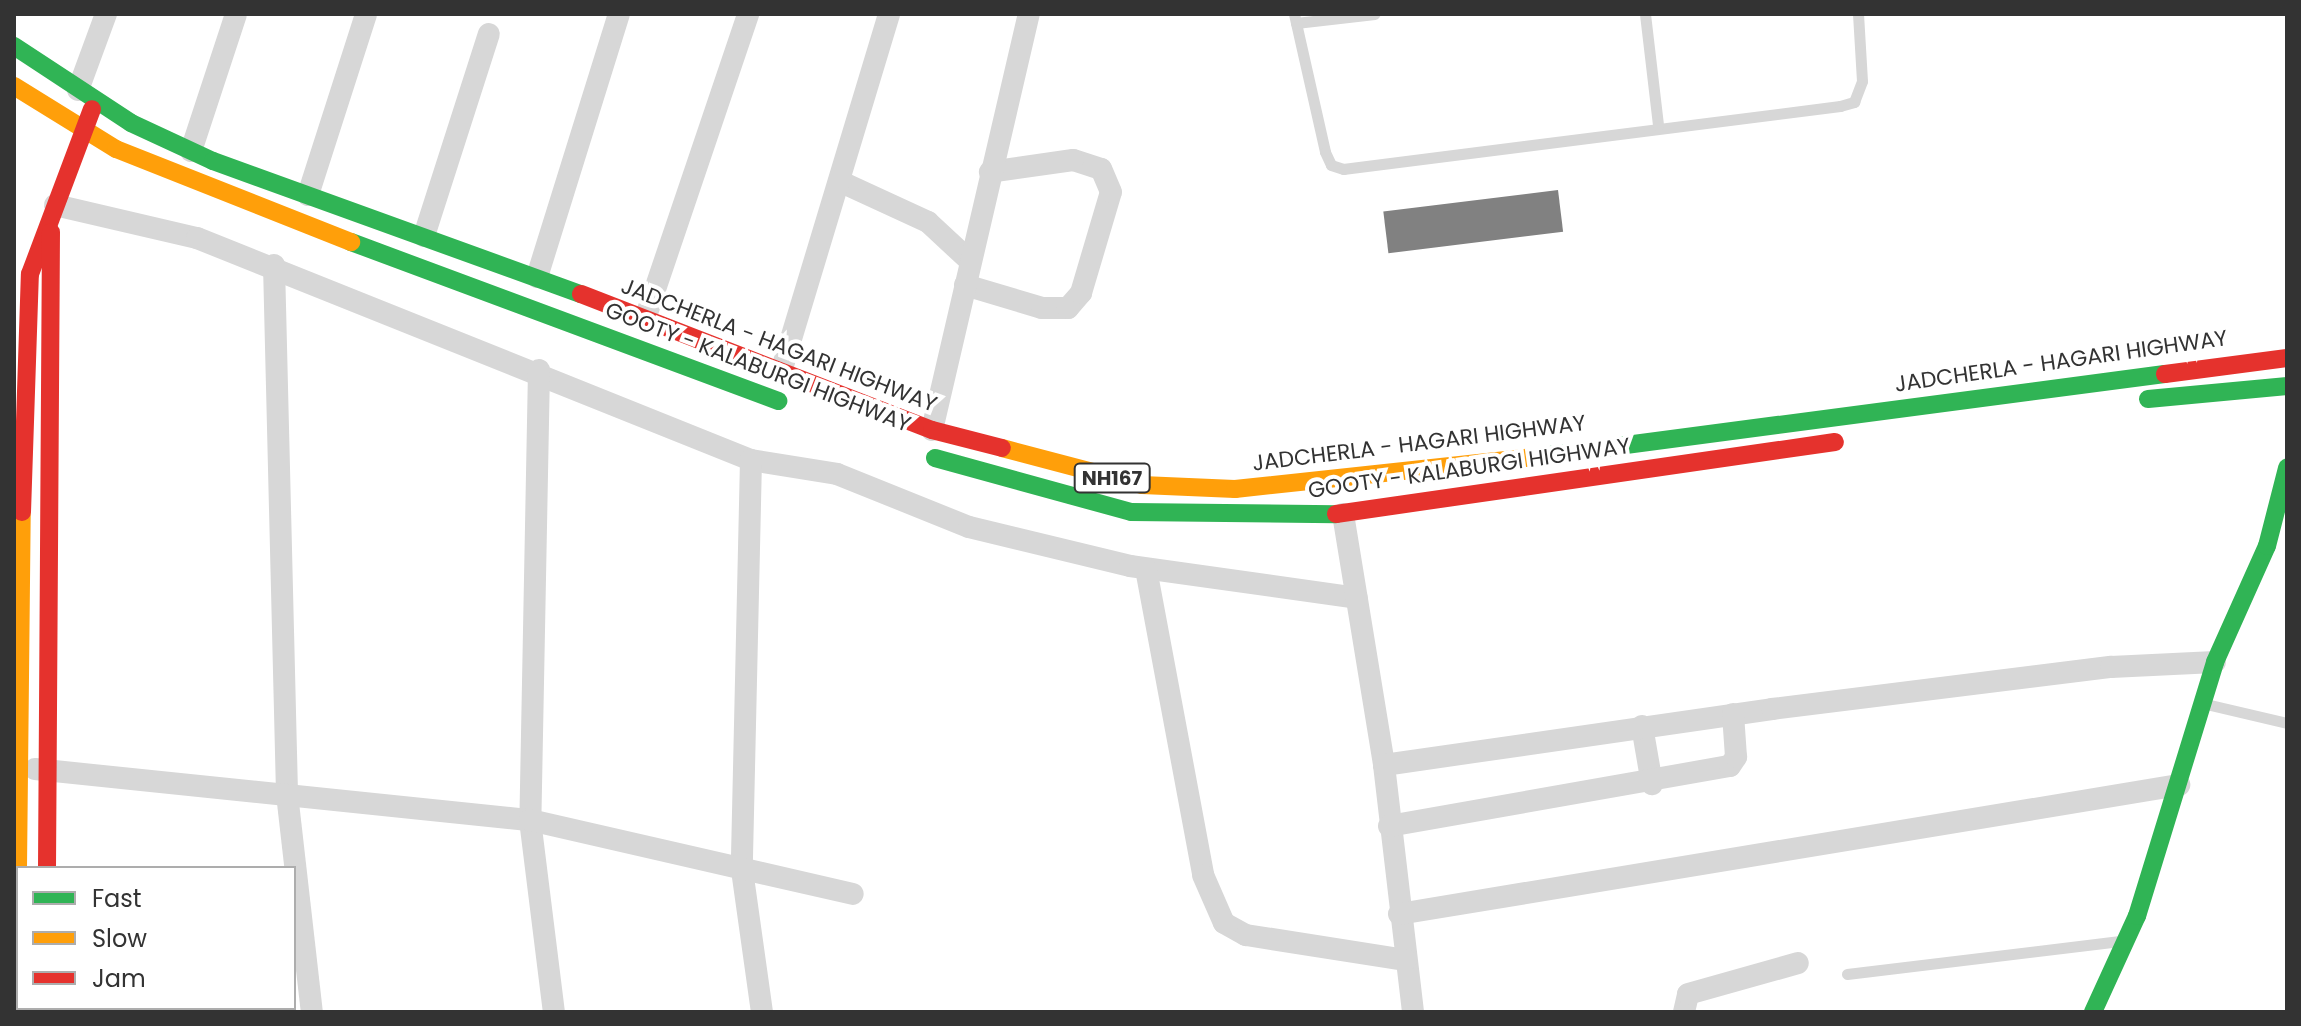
<!DOCTYPE html>
<style>
body{margin:0}
#map{position:relative;width:2301px;height:1026px;overflow:hidden;background:#fff;font-family:Poppins,sans-serif}
div>[style]{position:absolute}
.building>*{inset:0;background:#818181;transform-origin:0 0}
.lane>*{height:11px;margin:-5.5px;padding:0 5.5px;transform-origin:5.5px;border-radius:5.5px;background:#d7d7d7}
.street>*{height:22px;margin:-11px;padding:0 11px;transform-origin:11px;border-radius:11px;background:#d7d7d7}
.fast>*{height:18px;margin:-9px;padding:0 9px;transform-origin:9px;border-radius:9px;background:#30b455}
.slow>*{height:18px;margin:-9px;padding:0 9px;transform-origin:9px;border-radius:9px;background:#ff9f0a}
.jam>*{height:18px;margin:-9px;padding:0 9px;transform-origin:9px;border-radius:9px;background:#e5322d}
span{translate:-50% -50%;white-space:nowrap;text-align:center;line-height:1.15;-webkit-text-stroke:8px #fff;paint-order:stroke}
.shield-label span{padding:2px 6px;background:#fff;border:2px solid;border-radius:6px;-webkit-text-stroke-width:0}
.shield-label{font-size:20px;color:#333;font-weight:700}
.street-label{font-size:22px;color:#333}
.frame{position:absolute;inset:0;border:16px solid #333;pointer-events:none}
.legend{position:absolute;left:16px;top:866px;width:280px;height:144px;box-sizing:border-box;background:#fff;border:2px solid #adadad;margin:0;padding:10px 14px;list-style:none;font-size:24px;color:#333}
.legend li{display:flex;align-items:center;gap:16px;height:40px}
.legend b{width:40px;border:2px solid #adadad}
</style>
<div id="map">
<div class="building">
<i style="left:1558px;top:190px;width:42px;height:176px;rotate:83deg"></i>
</div>
<div class="lane">
<i style="left:1294px;top:14px;width:141px;rotate:77.3deg"></i>
<i style="left:1325px;top:152px;width:14px;rotate:65deg"></i>
<i style="left:1331px;top:165px;width:13px;rotate:18deg"></i>
<i style="left:1343px;top:169px;width:501px;rotate:-7.22deg"></i>
<i style="left:1840px;top:106px;width:15px;rotate:-16deg"></i>
<i style="left:1854px;top:102px;width:22px;rotate:-69deg"></i>
<i style="left:1862px;top:81px;width:67px;rotate:-93.4deg"></i>
<i style="left:1645px;top:14px;width:112px;rotate:83.3deg"></i>
<i style="left:1296px;top:23px;width:79px;rotate:-6.6deg"></i>
<i style="left:2206px;top:704px;width:83px;rotate:13.2deg"></i>
<i style="left:1847px;top:974px;width:275px;rotate:-6.9deg"></i>
</div>
<div class="street">
<i style="left:78px;top:90px;width:81px;rotate:-69.8deg"></i>
<i style="left:191px;top:151px;width:144px;rotate:-71.8deg"></i>
<i style="left:839px;top:181px;width:98px;rotate:24.7deg"></i>
<i style="left:928px;top:222px;width:57px;rotate:42.9deg"></i>
<i style="left:308px;top:195px;width:190px;rotate:-72.2deg"></i>
<i style="left:55px;top:205px;width:146px;rotate:13.1deg"></i>
<i style="left:197px;top:238px;width:597px;rotate:21.84deg"></i>
<i style="left:751px;top:460px;width:87px;rotate:9.2deg"></i>
<i style="left:837px;top:474px;width:142px;rotate:21.9deg"></i>
<i style="left:969px;top:527px;width:166px;rotate:13.6deg"></i>
<i style="left:1130px;top:566px;width:229px;rotate:8deg"></i>
<i style="left:424px;top:236px;width:212px;rotate:-72.2deg"></i>
<i style="left:274px;top:265px;width:529px;rotate:88.59deg"></i>
<i style="left:287px;top:794px;width:219px;rotate:83.5deg"></i>
<i style="left:537px;top:277px;width:275px;rotate:-72.7deg"></i>
<i style="left:965px;top:285px;width:80px;rotate:16.6deg"></i>
<i style="left:1042px;top:308px;width:26px"></i>
<i style="left:1068px;top:308px;width:20px;rotate:-49deg"></i>
<i style="left:1081px;top:293px;width:105px;rotate:-73.5deg"></i>
<i style="left:1111px;top:192px;width:25px;rotate:-113deg"></i>
<i style="left:1101px;top:169px;width:29px;rotate:-162deg"></i>
<i style="left:1073px;top:160px;width:84px;rotate:171.8deg"></i>
<i style="left:645px;top:319px;width:322px;rotate:-71.3deg"></i>
<i style="left:539px;top:370px;width:450px;rotate:91.1deg"></i>
<i style="left:530px;top:820px;width:193px;rotate:82.9deg"></i>
<i style="left:781px;top:372px;width:374px;rotate:-73.2deg"></i>
<i style="left:932px;top:430px;width:427px;rotate:-76.9deg"></i>
<i style="left:751px;top:460px;width:410px;rotate:91.3deg"></i>
<i style="left:742px;top:870px;width:143px;rotate:82deg"></i>
<i style="left:1343px;top:514px;width:254px;rotate:80.7deg"></i>
<i style="left:1384px;top:765px;width:249px;rotate:83.3deg"></i>
<i style="left:1146px;top:569px;width:311px;rotate:79.4deg"></i>
<i style="left:1203px;top:875px;width:52px;rotate:66.4deg"></i>
<i style="left:1224px;top:923px;width:25px;rotate:29deg"></i>
<i style="left:1246px;top:935px;width:162px;rotate:8.9deg"></i>
<i style="left:1642px;top:726px;width:59px;rotate:80.2deg"></i>
<i style="left:1384px;top:765px;width:392px;rotate:-8.2deg"></i>
<i style="left:1772px;top:709px;width:342px;rotate:-7.1deg"></i>
<i style="left:2111px;top:667px;width:104px;rotate:-2.8deg"></i>
<i style="left:35px;top:769px;width:498px;rotate:5.9deg"></i>
<i style="left:530px;top:820px;width:331px;rotate:12.9deg"></i>
<i style="left:1389px;top:826px;width:346px;rotate:-10deg"></i>
<i style="left:1730px;top:766px;width:11px;rotate:-56deg"></i>
<i style="left:1736px;top:757px;width:43px;rotate:-94deg"></i>
<i style="left:1399px;top:914px;width:791px;rotate:-9.39deg"></i>
<i style="left:1684px;top:1012px;width:18px;rotate:-77deg"></i>
<i style="left:1688px;top:994px;width:114px;rotate:-15.7deg"></i>
</div>
<div class="fast">
<i style="left:14px;top:46px;width:140px;rotate:33.3deg"></i>
<i style="left:131px;top:123px;width:90px;rotate:24.9deg"></i>
<i style="left:213px;top:161px;width:391px;rotate:19.9deg"></i>
<i style="left:351px;top:242px;width:456px;rotate:20.4deg"></i>
<i style="left:2148px;top:399px;width:140px;rotate:-5.3deg"></i>
<i style="left:1535px;top:457px;width:635px;rotate:-7.51deg"></i>
<i style="left:935px;top:458px;width:203px;rotate:15.4deg"></i>
<i style="left:1131px;top:512px;width:205px;rotate:0.6deg"></i>
<i style="left:2093px;top:1012px;width:106px;rotate:-65.4deg"></i>
<i style="left:2137px;top:916px;width:266px;rotate:-72.9deg"></i>
<i style="left:2215px;top:662px;width:127px;rotate:-65.9deg"></i>
<i style="left:2267px;top:546px;width:81px;rotate:-75.6deg"></i>
</div>
<div class="slow">
<i style="left:14px;top:86px;width:120px;rotate:31.7deg"></i>
<i style="left:116px;top:149px;width:253px;rotate:21.6deg"></i>
<i style="left:1002px;top:448px;width:145px;rotate:14.8deg"></i>
<i style="left:1142px;top:485px;width:93px;rotate:2.5deg"></i>
<i style="left:1235px;top:489px;width:302px;rotate:-6.1deg"></i>
<i style="left:18px;top:868px;width:356px;rotate:-89.4deg"></i>
</div>
<div class="jam">
<i style="left:581px;top:294px;width:376px;rotate:21.2deg"></i>
<i style="left:932px;top:430px;width:72px;rotate:14.4deg"></i>
<i style="left:2165px;top:374px;width:123px;rotate:-7.5deg"></i>
<i style="left:22px;top:512px;width:238px;rotate:-88.1deg"></i>
<i style="left:30px;top:274px;width:176px;rotate:-69.4deg"></i>
<i style="left:1336px;top:514px;width:504px;rotate:-8.21deg"></i>
<i style="left:47px;top:868px;width:636px;rotate:-89.64deg"></i>
<i style="left:38px;top:1008px;width:4px;rotate:76deg"></i>
<i style="left:65px;top:1008px;width:4px;rotate:90deg"></i>
</div>
<div class="shield-label">
<span style="left:1112px;top:478px">NH167</span>
</div>
<div class="street-label">
<span style="left:779px;top:345px;rotate:21deg">JADCHERLA - HAGARI HIGHWAY</span>
<span style="left:2061px;top:361px;rotate:-8deg">JADCHERLA - HAGARI HIGHWAY</span>
<span style="left:758px;top:367px;rotate:21deg">GOOTY - KALABURGI HIGHWAY</span>
<span style="left:1419px;top:443px;rotate:-7deg">JADCHERLA - HAGARI HIGHWAY</span>
<span style="left:1469px;top:468px;rotate:-8deg">GOOTY - KALABURGI HIGHWAY</span>
</div>
<div class="frame"></div>
<ul class="legend">
<li><b style="height:10px;background:#30b455"></b>Fast</li>
<li><b style="height:10px;background:#ff9f0a"></b>Slow</li>
<li><b style="height:10px;background:#e5322d"></b>Jam</li>
</ul>
</div>
